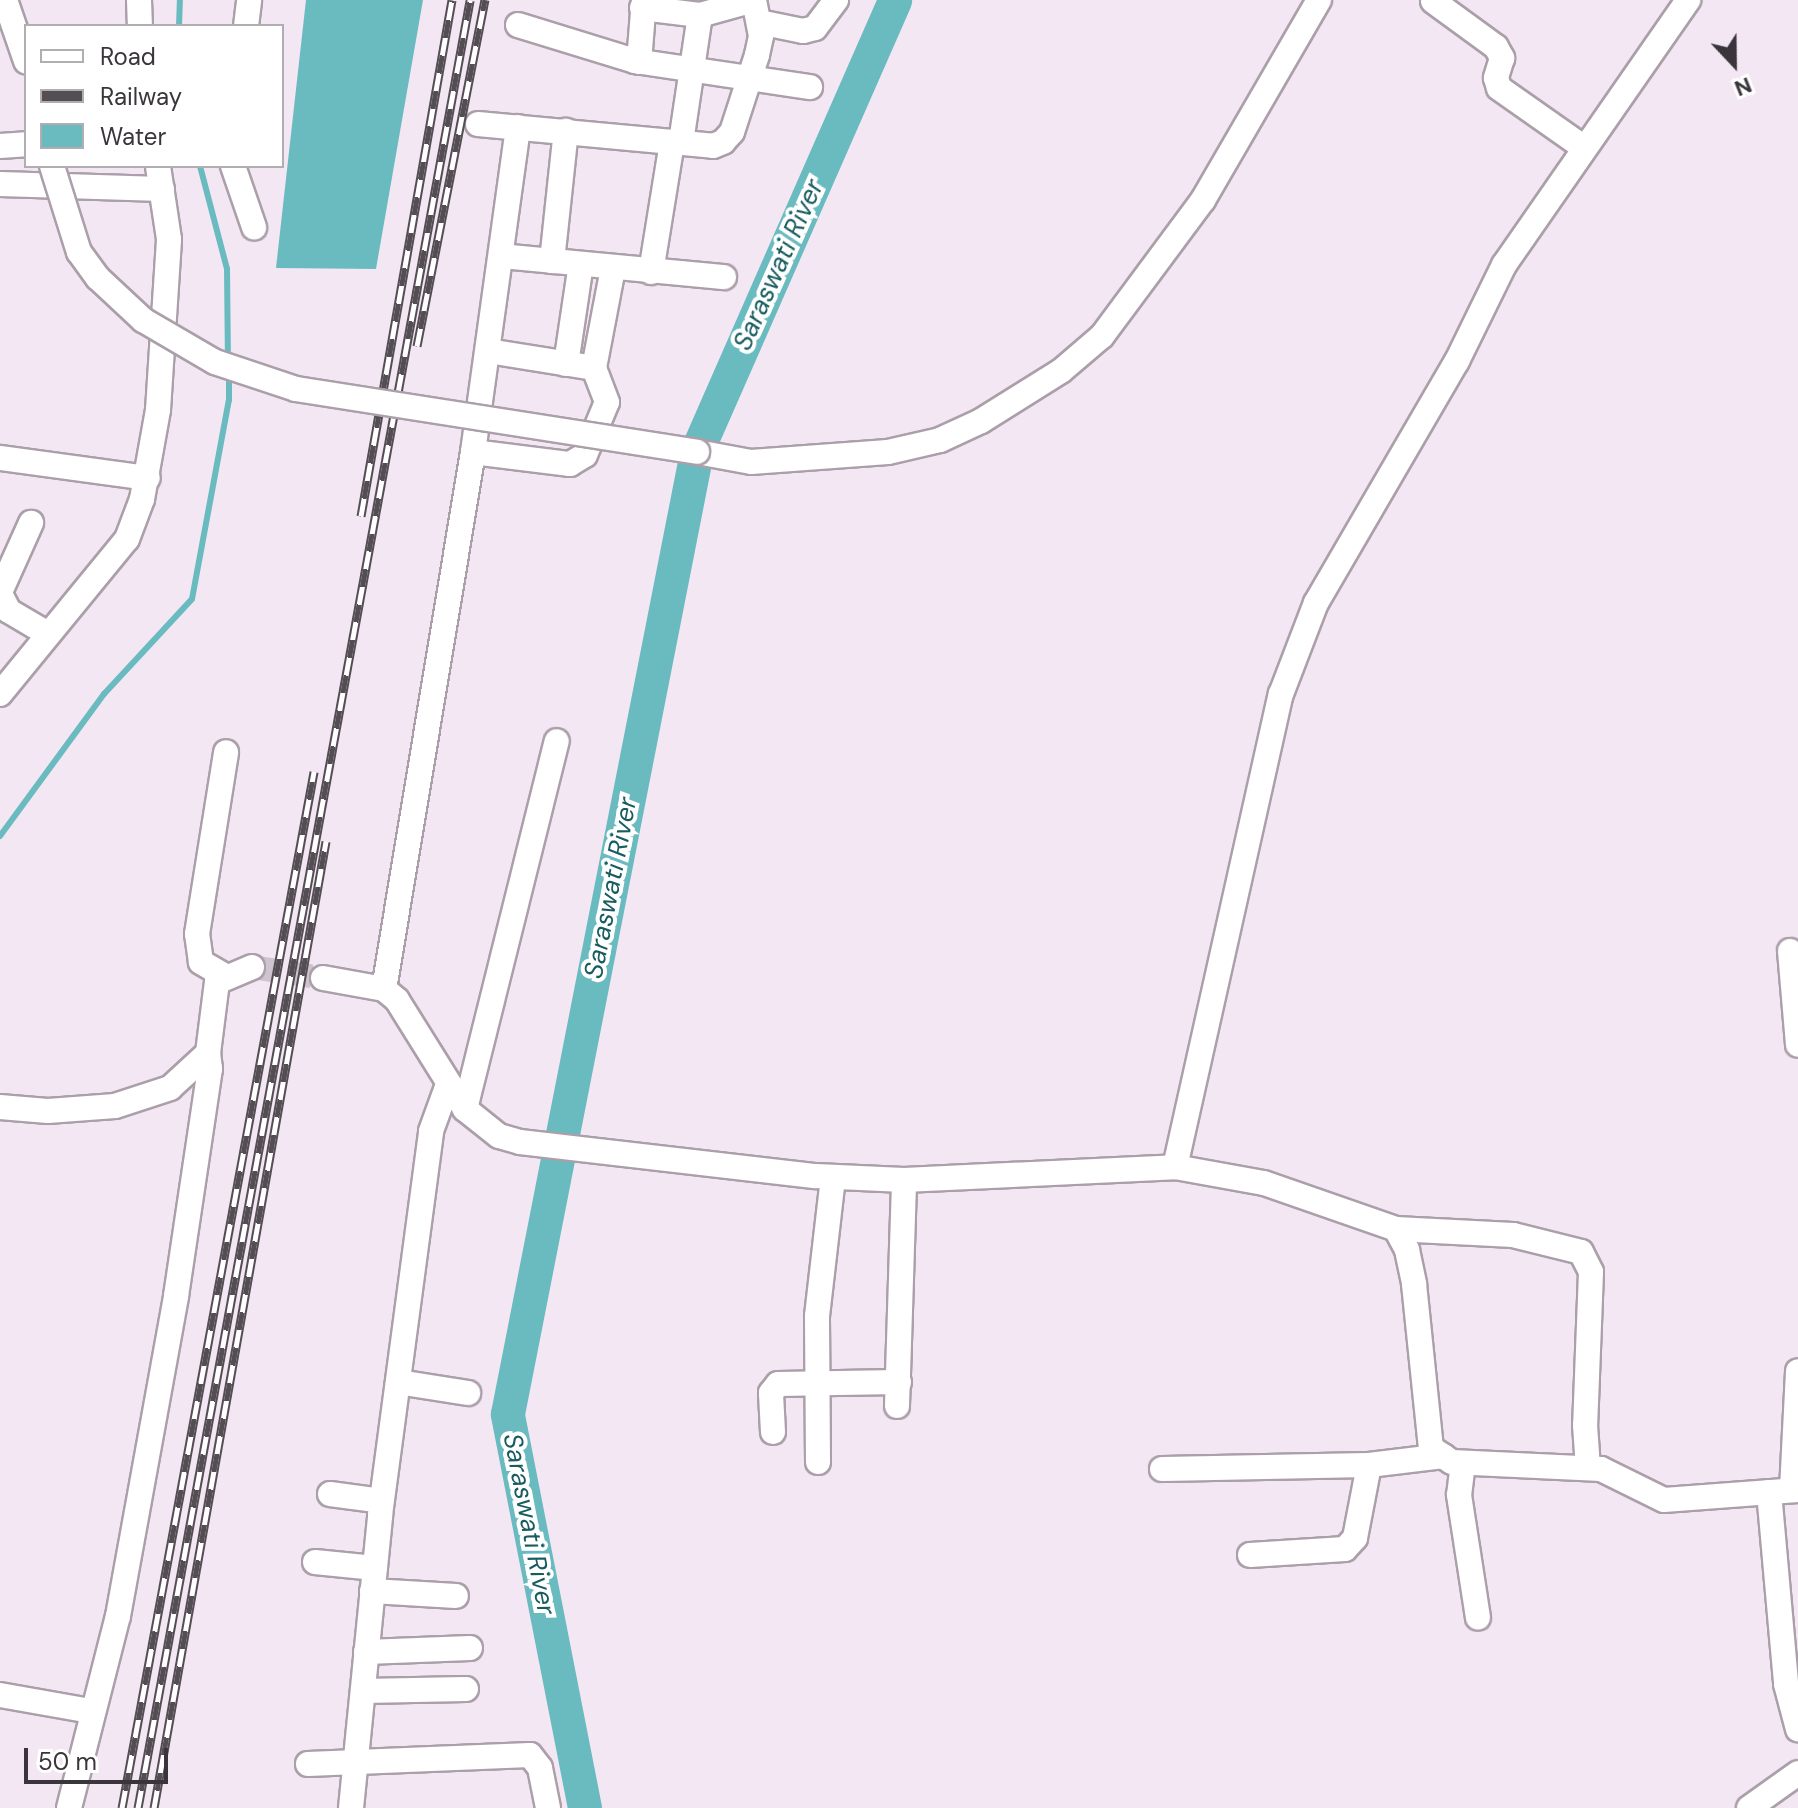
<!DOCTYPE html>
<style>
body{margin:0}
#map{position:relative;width:1798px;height:1808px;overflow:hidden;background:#f4e7f4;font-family:"DM Sans",sans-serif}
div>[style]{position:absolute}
.water>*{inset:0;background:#6abbbf}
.stream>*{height:6px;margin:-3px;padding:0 3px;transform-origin:3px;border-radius:3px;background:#6abbbf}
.river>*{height:34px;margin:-17px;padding:0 17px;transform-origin:17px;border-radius:17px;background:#6abbbf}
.minor-tunnel>*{height:24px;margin-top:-12px;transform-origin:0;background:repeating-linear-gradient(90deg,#cfc3cf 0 24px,transparent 0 36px)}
.roads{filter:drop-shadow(2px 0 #ab9faa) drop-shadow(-2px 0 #ab9faa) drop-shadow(0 2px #ab9faa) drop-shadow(0 -2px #ab9faa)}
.minor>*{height:24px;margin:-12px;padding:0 12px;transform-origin:12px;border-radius:12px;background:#fff}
.rail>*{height:9px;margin-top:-4.5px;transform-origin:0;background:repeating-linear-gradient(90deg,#fff 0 18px,#544e54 0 36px);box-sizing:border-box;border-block:2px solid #544e54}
.bridges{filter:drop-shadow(2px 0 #ab9faa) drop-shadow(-2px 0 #ab9faa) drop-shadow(0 2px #ab9faa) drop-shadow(0 -2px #ab9faa)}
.minor-bridge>*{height:24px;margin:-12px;padding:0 12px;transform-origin:12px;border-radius:12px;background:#fff}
span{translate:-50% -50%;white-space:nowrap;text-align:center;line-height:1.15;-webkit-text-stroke:8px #fff;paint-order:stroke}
.water-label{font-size:26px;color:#185c60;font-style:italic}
.legend{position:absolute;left:24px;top:24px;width:260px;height:144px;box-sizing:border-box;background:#fff;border:2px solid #b0aeb0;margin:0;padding:10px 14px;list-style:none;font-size:24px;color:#3a353a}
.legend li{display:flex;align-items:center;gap:16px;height:40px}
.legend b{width:40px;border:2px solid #b0aeb0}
.north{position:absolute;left:1694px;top:24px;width:80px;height:80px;-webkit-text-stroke:6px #fff;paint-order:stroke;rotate:158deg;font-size:22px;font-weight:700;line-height:32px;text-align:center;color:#3a353a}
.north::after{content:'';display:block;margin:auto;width:28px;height:36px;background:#3a353a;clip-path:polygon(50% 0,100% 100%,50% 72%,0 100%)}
.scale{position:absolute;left:24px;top:1748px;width:144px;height:36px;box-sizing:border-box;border:4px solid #3a353a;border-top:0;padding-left:10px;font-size:24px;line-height:28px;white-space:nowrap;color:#3a353a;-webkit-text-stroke:6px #fff;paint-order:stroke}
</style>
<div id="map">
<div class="water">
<i style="clip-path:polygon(306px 0,423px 0,376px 269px,276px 268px)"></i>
</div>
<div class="stream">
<i style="left:179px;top:26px;width:26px;rotate:-88deg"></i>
<i style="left:200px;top:166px;width:106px;rotate:75.3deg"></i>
<i style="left:227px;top:269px;width:90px;rotate:89.4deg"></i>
<i style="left:0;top:836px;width:176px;rotate:-53.8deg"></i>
<i style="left:104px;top:694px;width:129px;rotate:-47.2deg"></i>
<i style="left:192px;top:599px;width:202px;rotate:-79.5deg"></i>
<i style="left:229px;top:400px;width:26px;rotate:-90deg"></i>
</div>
<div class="river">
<i style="left:585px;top:1808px;width:401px;rotate:-101.1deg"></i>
<i style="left:508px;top:1414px;width:980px;rotate:-78.88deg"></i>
<i style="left:697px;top:452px;width:493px;rotate:-66.3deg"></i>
</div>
<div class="minor-tunnel">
<i style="left:252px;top:967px;width:72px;rotate:8.8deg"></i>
</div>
<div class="roads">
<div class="minor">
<i style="left:5px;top:0;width:65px;rotate:71deg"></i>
<i style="left:139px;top:0;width:26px;rotate:88deg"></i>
<i style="left:1433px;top:1px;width:78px;rotate:36.1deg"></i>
<i style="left:1496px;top:47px;width:13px;rotate:61deg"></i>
<i style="left:1502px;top:58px;width:21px;rotate:107deg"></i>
<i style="left:1496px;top:78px;width:10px;rotate:73deg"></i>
<i style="left:1499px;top:88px;width:103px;rotate:35.1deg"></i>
<i style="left:642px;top:8px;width:58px;rotate:6.9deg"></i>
<i style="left:700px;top:15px;width:56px;rotate:-15.5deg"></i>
<i style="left:759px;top:22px;width:45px;rotate:11.6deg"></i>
<i style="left:803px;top:31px;width:12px;rotate:-14deg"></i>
<i style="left:815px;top:28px;width:35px;rotate:-53deg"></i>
<i style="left:518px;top:25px;width:122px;rotate:17.1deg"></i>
<i style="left:635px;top:61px;width:177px;rotate:8.5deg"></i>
<i style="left:246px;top:26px;width:26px;rotate:-83deg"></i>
<i style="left:639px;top:62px;width:62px;rotate:-85.4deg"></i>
<i style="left:478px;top:124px;width:236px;rotate:5.3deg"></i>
<i style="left:713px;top:146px;width:11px;rotate:-22deg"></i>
<i style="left:723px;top:142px;width:13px;rotate:-48deg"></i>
<i style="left:732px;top:132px;width:81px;rotate:-72deg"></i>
<i style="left:757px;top:55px;width:19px;rotate:-78deg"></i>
<i style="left:761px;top:36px;width:37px;rotate:-101deg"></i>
<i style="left:681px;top:142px;width:128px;rotate:-81.5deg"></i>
<i style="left:0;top:146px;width:26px;rotate:-4deg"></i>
<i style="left:233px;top:166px;width:65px;rotate:71deg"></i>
<i style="left:0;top:184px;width:162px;rotate:1.8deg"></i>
<i style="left:501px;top:256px;width:224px;rotate:5.4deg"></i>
<i style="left:552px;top:261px;width:131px;rotate:-83.9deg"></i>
<i style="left:651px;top:272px;width:132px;rotate:-80.8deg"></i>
<i style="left:488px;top:351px;width:107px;rotate:9.1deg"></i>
<i style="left:566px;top:364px;width:101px;rotate:-81.5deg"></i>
<i style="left:473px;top:452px;width:98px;rotate:7.1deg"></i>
<i style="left:570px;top:464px;width:17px;rotate:-31deg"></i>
<i style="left:585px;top:455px;width:57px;rotate:-67.5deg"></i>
<i style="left:607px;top:402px;width:36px;rotate:-111deg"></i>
<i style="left:594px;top:368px;width:102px;rotate:-79.2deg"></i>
<i style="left:697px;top:452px;width:55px;rotate:10.5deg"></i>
<i style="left:751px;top:462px;width:137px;rotate:-4.2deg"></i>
<i style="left:888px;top:452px;width:53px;rotate:-13deg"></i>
<i style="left:940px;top:440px;width:45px;rotate:-24.9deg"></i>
<i style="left:981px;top:421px;width:94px;rotate:-32deg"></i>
<i style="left:1061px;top:371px;width:54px;rotate:-40.5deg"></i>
<i style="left:1102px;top:336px;width:169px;rotate:-53.4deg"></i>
<i style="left:1203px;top:200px;width:231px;rotate:-59.9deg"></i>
<i style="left:0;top:458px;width:149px;rotate:7.7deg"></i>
<i style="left:0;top:592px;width:76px;rotate:-65.8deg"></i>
<i style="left:0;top:594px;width:19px;rotate:62deg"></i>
<i style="left:9px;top:611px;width:45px;rotate:30.5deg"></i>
<i style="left:0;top:694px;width:200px;rotate:-50.7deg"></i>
<i style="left:127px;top:539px;width:43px;rotate:-69.4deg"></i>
<i style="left:142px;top:499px;width:90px;rotate:-79.8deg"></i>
<i style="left:158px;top:410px;width:171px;rotate:-86.3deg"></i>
<i style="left:169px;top:239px;width:74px;rotate:-98.6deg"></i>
<i style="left:1790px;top:951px;width:94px;rotate:85.1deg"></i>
<i style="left:225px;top:976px;width:28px;rotate:-150deg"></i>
<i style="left:201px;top:962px;width:28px;rotate:-98deg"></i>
<i style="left:197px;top:934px;width:184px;rotate:-80.9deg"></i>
<i style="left:323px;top:978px;width:62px;rotate:10.2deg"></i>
<i style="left:384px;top:989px;width:17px;rotate:40deg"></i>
<i style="left:397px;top:1000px;width:128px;rotate:58deg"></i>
<i style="left:465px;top:1109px;width:43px;rotate:38.5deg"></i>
<i style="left:499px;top:1136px;width:22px;rotate:16deg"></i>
<i style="left:520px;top:1142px;width:298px;rotate:6.6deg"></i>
<i style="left:816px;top:1176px;width:88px;rotate:2.6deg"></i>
<i style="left:904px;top:1180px;width:271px;rotate:-2.7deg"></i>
<i style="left:1175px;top:1167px;width:90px;rotate:10.2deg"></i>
<i style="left:1264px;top:1183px;width:140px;rotate:19.2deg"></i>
<i style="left:1396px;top:1229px;width:24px;rotate:62deg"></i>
<i style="left:1407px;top:1250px;width:35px;rotate:78deg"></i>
<i style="left:1414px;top:1284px;width:165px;rotate:84.1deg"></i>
<i style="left:1431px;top:1448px;width:25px;rotate:34deg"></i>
<i style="left:1452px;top:1462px;width:149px;rotate:2.7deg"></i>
<i style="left:1601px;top:1469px;width:70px;rotate:26.2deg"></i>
<i style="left:1664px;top:1500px;width:134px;rotate:-4.3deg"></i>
<i style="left:384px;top:989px;width:544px;rotate:-80.59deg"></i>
<i style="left:473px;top:452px;width:328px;rotate:-82.1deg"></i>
<i style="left:0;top:1107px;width:48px;rotate:4.8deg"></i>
<i style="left:48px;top:1111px;width:67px;rotate:-4.3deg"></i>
<i style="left:115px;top:1106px;width:58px;rotate:-18.1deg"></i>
<i style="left:170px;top:1088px;width:52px;rotate:-42.6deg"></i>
<i style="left:208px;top:1053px;width:72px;rotate:-82.8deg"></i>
<i style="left:217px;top:982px;width:38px;rotate:-23deg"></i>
<i style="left:465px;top:1109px;width:379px;rotate:-76deg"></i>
<i style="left:1175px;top:1167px;width:485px;rotate:-77.4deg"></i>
<i style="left:1281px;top:694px;width:97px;rotate:-69deg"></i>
<i style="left:1316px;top:603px;width:280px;rotate:-59.8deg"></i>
<i style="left:1457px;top:361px;width:107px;rotate:-63.9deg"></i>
<i style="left:1504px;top:265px;width:323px;rotate:-55.2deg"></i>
<i style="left:1396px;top:1229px;width:117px;rotate:2.9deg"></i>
<i style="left:1513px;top:1235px;width:70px;rotate:14deg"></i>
<i style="left:1581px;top:1252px;width:22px;rotate:63deg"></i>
<i style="left:1591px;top:1272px;width:153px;rotate:92.2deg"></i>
<i style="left:1585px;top:1425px;width:43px;rotate:86deg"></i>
<i style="left:398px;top:1382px;width:71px;rotate:8.9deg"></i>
<i style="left:897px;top:1406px;width:226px;rotate:-88.2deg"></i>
<i style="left:773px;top:1432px;width:39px;rotate:-93deg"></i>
<i style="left:771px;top:1393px;width:11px;rotate:-52deg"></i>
<i style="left:778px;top:1384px;width:121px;rotate:-0.9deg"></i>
<i style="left:818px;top:1462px;width:146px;rotate:-90.4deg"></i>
<i style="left:817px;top:1316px;width:140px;rotate:-83.4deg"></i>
<i style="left:1463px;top:1463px;width:32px;rotate:97deg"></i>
<i style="left:1459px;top:1495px;width:124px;rotate:81.2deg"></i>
<i style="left:1162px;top:1469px;width:207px;rotate:-1.1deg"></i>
<i style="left:1792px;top:1490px;width:119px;rotate:-87.1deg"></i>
<i style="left:1769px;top:1492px;width:193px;rotate:84.9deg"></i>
<i style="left:1786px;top:1684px;width:47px;rotate:75.1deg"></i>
<i style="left:330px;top:1494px;width:52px;rotate:7.7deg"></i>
<i style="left:1250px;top:1555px;width:95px;rotate:-3.6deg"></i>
<i style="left:1345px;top:1549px;width:15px;rotate:-48deg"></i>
<i style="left:1355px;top:1538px;width:74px;rotate:-79.1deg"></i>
<i style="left:1369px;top:1465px;width:75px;rotate:-6.9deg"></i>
<i style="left:315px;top:1562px;width:60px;rotate:5.7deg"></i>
<i style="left:372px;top:1591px;width:84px;rotate:3.4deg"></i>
<i style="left:366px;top:1652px;width:104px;rotate:-2.2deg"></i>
<i style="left:363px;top:1691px;width:103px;rotate:-1.1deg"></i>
<i style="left:0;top:1695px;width:92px;rotate:10deg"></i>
<i style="left:308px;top:1764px;width:222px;rotate:-2.3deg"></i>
<i style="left:530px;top:1755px;width:16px;rotate:52deg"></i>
<i style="left:540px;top:1768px;width:41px;rotate:78.7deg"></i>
<i style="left:69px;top:1808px;width:198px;rotate:-75.7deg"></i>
<i style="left:118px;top:1616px;width:325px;rotate:-79.7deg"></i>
<i style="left:176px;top:1296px;width:230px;rotate:-81.5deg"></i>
<i style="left:210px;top:1069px;width:16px;rotate:-97deg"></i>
<i style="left:351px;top:1808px;width:294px;rotate:-84.3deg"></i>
<i style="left:380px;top:1515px;width:387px;rotate:-82.4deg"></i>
<i style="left:431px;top:1131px;width:47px;rotate:-70deg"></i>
<i style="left:1749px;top:1808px;width:60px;rotate:-35.5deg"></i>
</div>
</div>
<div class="rail">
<i style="left:417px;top:346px;width:353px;rotate:-78.9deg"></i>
<i style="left:361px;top:516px;width:524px;rotate:-80deg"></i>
<i style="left:122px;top:1808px;width:1054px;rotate:-79.5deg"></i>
<i style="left:138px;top:1808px;width:1838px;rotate:-79.59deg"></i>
<i style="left:154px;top:1808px;width:982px;rotate:-79.91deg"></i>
</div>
<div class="bridges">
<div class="minor-bridge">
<i style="left:52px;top:166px;width:90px;rotate:72.6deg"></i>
<i style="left:79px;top:252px;width:32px;rotate:54deg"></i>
<i style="left:98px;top:278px;width:62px;rotate:43deg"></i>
<i style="left:143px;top:320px;width:83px;rotate:30.3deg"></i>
<i style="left:215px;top:362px;width:85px;rotate:18.4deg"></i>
<i style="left:296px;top:389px;width:406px;rotate:8.9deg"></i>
</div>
</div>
<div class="water-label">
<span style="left:779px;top:265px;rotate:-66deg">Saraswati River</span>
<span style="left:611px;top:888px;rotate:-79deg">Saraswati River</span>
<span style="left:529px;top:1524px;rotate:79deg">Saraswati River</span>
</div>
<ul class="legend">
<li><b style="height:10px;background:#fff"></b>Road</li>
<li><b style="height:10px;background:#544e54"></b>Railway</li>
<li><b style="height:22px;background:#6abbbf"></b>Water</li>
</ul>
<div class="north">N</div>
<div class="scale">50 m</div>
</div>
